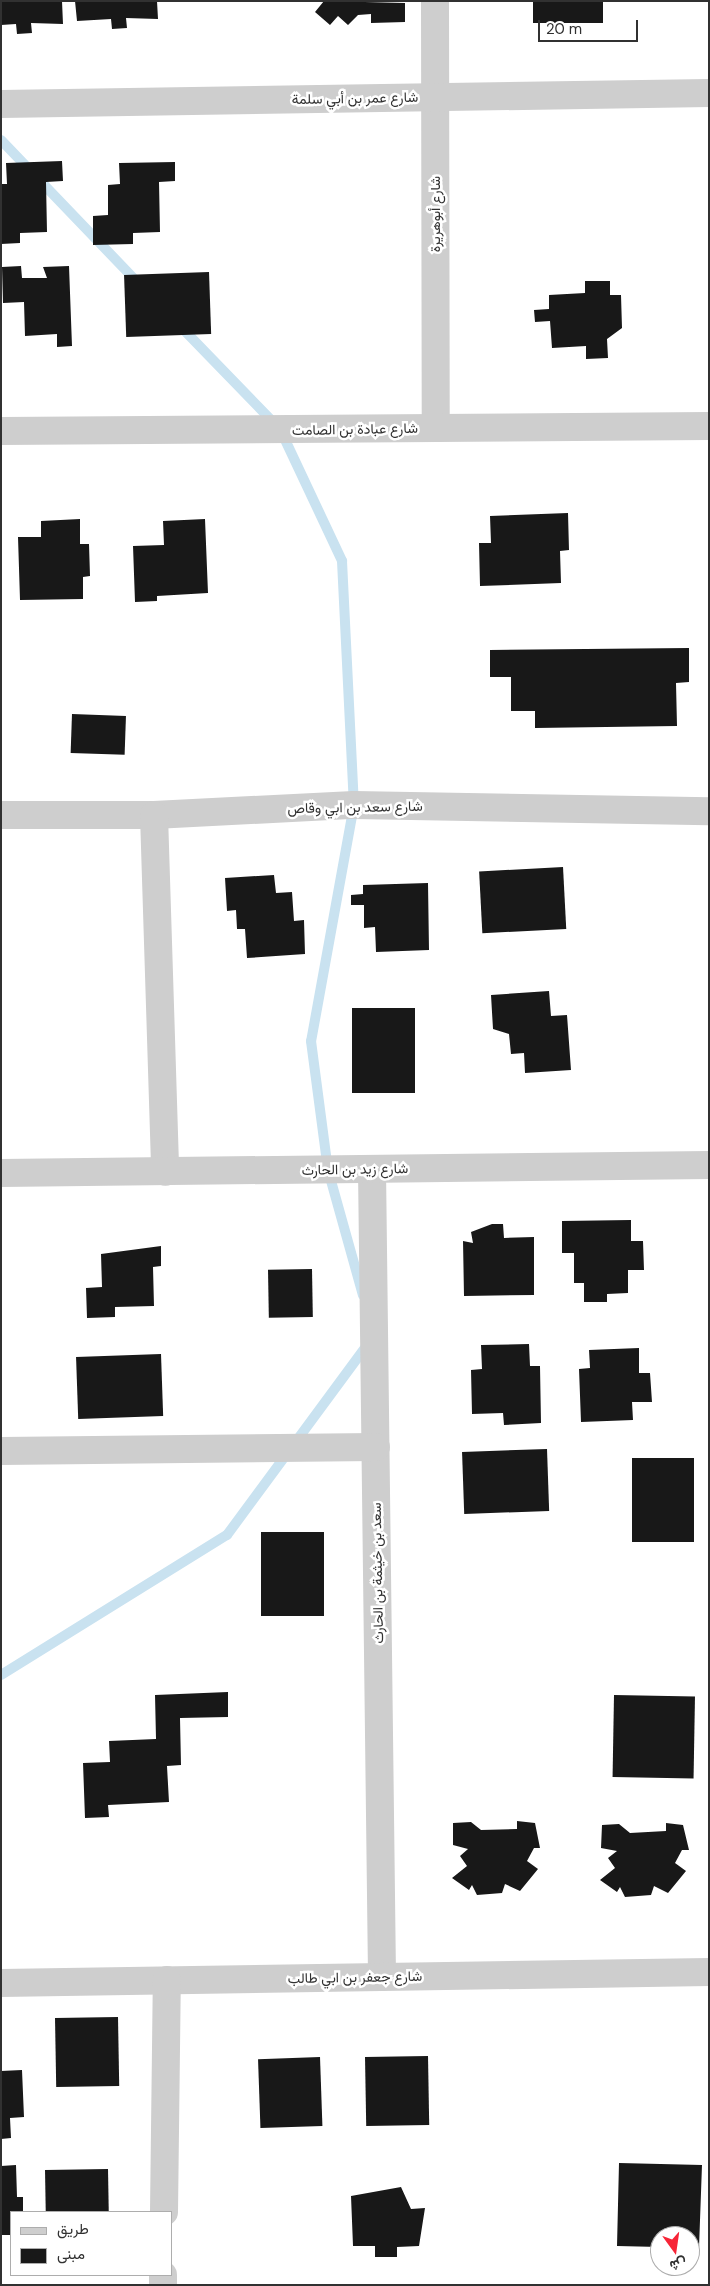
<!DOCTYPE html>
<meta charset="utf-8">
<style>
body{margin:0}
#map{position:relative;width:710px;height:2286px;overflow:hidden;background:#fff;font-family:"DM Sans",Vazirmatn,sans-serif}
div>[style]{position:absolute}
.stream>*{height:10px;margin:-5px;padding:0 5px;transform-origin:5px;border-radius:5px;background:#c9e2f0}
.building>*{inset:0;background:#181818;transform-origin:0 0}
.minor>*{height:28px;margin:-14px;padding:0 14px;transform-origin:14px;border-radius:14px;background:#cecece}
span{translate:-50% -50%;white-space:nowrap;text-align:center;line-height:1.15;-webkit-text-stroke:5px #fff;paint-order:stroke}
.street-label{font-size:14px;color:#313131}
.frame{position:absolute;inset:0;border:2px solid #313131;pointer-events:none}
.legend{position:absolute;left:10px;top:2211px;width:162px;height:65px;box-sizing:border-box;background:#fff;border:1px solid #adadad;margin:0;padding:6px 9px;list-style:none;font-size:15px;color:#313131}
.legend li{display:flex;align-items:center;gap:10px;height:25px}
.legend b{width:25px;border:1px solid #adadad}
.north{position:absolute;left:650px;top:2226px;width:50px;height:50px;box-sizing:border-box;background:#fff;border:1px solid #adadad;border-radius:50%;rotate:166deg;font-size:14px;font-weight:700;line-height:20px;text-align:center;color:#313131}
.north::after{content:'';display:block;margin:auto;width:18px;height:22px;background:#f72537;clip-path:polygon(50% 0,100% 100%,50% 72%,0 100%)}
.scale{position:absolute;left:538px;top:20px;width:100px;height:22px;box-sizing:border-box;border:2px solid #313131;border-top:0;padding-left:6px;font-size:15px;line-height:18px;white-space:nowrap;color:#313131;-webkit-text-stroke:4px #fff;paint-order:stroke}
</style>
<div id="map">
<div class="stream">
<i style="left:1px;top:140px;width:199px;rotate:46.2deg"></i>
<i style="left:181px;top:327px;width:142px;rotate:45.9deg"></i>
<i style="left:280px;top:429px;width:146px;rotate:64.8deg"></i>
<i style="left:342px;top:561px;width:244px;rotate:87.2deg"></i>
<i style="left:354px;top:805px;width:240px;rotate:100.3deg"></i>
<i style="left:311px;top:1041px;width:130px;rotate:82.5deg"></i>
<i style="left:328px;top:1170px;width:130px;rotate:74.4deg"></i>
<i style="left:1px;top:1675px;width:266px;rotate:-31.8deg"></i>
<i style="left:227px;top:1535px;width:237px;rotate:-53.6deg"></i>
</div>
<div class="building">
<i style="clip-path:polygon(1px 1px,62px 1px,63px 24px,31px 23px,32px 33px,17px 34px,16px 24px,1px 25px)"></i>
<i style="clip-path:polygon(75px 1px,157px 1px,158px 19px,126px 18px,127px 28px,112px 29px,111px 19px,77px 21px)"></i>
<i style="clip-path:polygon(324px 1px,405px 3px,405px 22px,371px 23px,371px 14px,358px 15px,348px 25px,338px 16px,330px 25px,315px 12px)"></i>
<i style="left:533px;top:1px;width:70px;height:22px"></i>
<i style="clip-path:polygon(62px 161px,63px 181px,46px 182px,47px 232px,20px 233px,20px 243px,1px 244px,1px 184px,7px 184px,6px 163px)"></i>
<i style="clip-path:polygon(175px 162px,175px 181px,159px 182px,160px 232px,133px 233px,133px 244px,93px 245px,93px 216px,108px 215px,108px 185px,120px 184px,119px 163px)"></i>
<i style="clip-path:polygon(21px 266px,22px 278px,47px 278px,43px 267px,69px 266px,72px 346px,57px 347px,57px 334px,25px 336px,24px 302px,3px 303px,2px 267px)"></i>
<i style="left:209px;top:272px;width:62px;height:85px;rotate:88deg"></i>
<i style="clip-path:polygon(585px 281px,610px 281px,610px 295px,621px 295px,622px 328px,607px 339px,608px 358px,586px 359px,586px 346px,552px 348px,550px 321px,535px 322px,534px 310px,549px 309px,549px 295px,585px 293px)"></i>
<i style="clip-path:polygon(568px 513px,569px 550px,560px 551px,561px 583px,480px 586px,479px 543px,491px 543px,490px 516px)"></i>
<i style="clip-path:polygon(80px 519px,80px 544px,89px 544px,90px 576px,83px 577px,83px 599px,20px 600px,18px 537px,41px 537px,41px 521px)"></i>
<i style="clip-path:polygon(205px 519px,208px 593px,157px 596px,157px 601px,135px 602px,133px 546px,164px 545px,163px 521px)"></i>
<i style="clip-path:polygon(689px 648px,689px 682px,676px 683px,677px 726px,535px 728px,535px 711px,511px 711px,511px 677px,490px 677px,490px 650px)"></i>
<i style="left:72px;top:714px;width:54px;height:39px;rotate:2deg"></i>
<i style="left:563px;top:867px;width:62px;height:84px;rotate:87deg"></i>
<i style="clip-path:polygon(274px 875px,276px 893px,292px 892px,294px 921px,304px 920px,305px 954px,247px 958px,245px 929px,237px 929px,236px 910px,227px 911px,225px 878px)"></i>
<i style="clip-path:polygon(428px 883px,429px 950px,376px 952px,375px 927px,364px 928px,364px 905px,351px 905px,351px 895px,363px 894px,363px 885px)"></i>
<i style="clip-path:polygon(549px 991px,551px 1016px,567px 1015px,571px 1070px,525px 1073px,524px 1053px,511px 1054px,509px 1034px,493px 1029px,491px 995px)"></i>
<i style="left:352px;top:1008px;width:63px;height:85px"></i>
<i style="clip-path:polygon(631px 1220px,631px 1241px,643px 1241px,644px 1270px,628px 1270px,628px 1293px,607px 1294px,607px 1302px,584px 1302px,584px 1283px,574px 1283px,574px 1253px,562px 1253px,562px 1221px)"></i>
<i style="clip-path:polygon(492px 1224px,503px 1224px,504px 1238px,534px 1237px,534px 1295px,464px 1296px,463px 1241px,473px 1243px,471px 1232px)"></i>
<i style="clip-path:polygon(161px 1246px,161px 1266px,153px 1267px,154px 1306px,115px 1307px,115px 1317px,87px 1318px,86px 1288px,102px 1287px,101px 1254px)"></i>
<i style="left:312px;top:1269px;width:48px;height:44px;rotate:89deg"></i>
<i style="clip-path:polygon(529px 1344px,530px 1366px,540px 1366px,541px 1423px,504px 1425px,503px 1413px,472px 1414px,471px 1370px,482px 1369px,481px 1345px)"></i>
<i style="clip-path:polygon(639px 1348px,639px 1373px,650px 1373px,652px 1402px,632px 1402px,633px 1420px,581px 1422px,579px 1369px,590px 1368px,589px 1350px)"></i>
<i style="left:161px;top:1354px;width:62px;height:85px;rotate:88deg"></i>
<i style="left:547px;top:1449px;width:62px;height:85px;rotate:88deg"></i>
<i style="left:632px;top:1458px;width:62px;height:84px"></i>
<i style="left:261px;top:1532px;width:63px;height:84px"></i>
<i style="clip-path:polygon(228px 1692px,228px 1717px,180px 1718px,181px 1765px,167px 1766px,169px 1802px,108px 1805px,109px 1817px,85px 1818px,83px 1763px,110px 1762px,109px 1741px,156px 1739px,155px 1695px)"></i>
<i style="left:614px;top:1695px;width:81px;height:82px;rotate:1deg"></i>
<i style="clip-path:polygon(517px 1821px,535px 1823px,540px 1848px,534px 1848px,527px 1861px,538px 1869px,520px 1891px,505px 1884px,502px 1893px,477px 1895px,472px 1885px,469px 1890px,452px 1878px,467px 1866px,460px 1856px,468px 1849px,453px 1845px,453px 1823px,471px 1822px,481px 1830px,517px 1829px)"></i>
<i style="clip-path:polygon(666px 1823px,683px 1825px,689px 1850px,682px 1850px,675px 1863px,686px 1871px,668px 1893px,654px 1886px,651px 1895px,625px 1897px,620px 1887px,617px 1892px,600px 1880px,615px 1868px,608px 1858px,617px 1851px,601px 1848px,602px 1825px,619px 1824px,630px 1833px,666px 1831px)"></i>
<i style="left:118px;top:2017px;width:69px;height:63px;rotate:89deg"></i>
<i style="left:428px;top:2056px;width:69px;height:63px;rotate:89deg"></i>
<i style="left:320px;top:2057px;width:69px;height:62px;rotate:88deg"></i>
<i style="clip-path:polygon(22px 2070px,24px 2117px,10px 2118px,11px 2138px,1px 2139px,1px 2071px)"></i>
<i style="clip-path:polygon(619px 2163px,702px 2165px,699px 2248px,690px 2248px,690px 2236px,660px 2236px,660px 2247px,617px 2246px)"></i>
<i style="clip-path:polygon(16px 2165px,17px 2197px,23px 2197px,23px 2212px,11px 2212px,10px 2235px,1px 2235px,1px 2166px)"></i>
<i style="left:108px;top:2169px;width:43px;height:63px;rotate:89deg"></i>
<i style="clip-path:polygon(401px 2187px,411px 2209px,425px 2208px,419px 2246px,397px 2247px,397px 2257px,375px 2257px,375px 2246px,353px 2246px,351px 2196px)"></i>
</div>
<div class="minor">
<i style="left:435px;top:1px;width:427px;rotate:89.9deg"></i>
<i style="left:1px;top:104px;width:708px;rotate:-0.89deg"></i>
<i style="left:1px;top:431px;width:708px;rotate:-0.4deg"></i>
<i style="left:1px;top:815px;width:153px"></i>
<i style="left:154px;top:815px;width:200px;rotate:-2.9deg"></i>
<i style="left:354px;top:805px;width:355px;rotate:1deg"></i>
<i style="left:154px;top:815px;width:357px;rotate:88.2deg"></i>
<i style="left:372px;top:1169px;width:808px;rotate:89.29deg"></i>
<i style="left:1px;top:1173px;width:708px;rotate:-0.65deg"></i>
<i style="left:1px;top:1451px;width:375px;rotate:-0.6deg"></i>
<i style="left:1px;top:1983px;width:708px;rotate:-0.89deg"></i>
<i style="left:164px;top:2212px;width:232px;rotate:-89.3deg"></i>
<i style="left:163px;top:2285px;width:10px;rotate:-90deg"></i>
</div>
<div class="street-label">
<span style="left:355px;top:98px;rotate:-1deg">شارع عمر بن أبي سلمة</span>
<span style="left:435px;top:214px;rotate:-90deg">شارع أبوهريرة</span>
<span style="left:355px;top:429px;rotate:-1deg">شارع عبادة بن الصامت</span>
<span style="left:355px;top:807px;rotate:-1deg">شارع سعد بن ابي وقاص</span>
<span style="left:355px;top:1169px;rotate:-1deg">شارع زيد بن الحارث</span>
<span style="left:377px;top:1573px;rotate:-91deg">سعد بن خيثمة بن الحارث</span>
<span style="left:355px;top:1977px;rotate:-1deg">شارع جعفر بن ابي طالب</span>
</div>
<div class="frame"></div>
<ul class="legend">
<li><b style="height:6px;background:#cecece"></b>طريق</li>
<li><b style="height:14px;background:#181818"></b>مبنى</li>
</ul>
<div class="north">ش</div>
<div class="scale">20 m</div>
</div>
